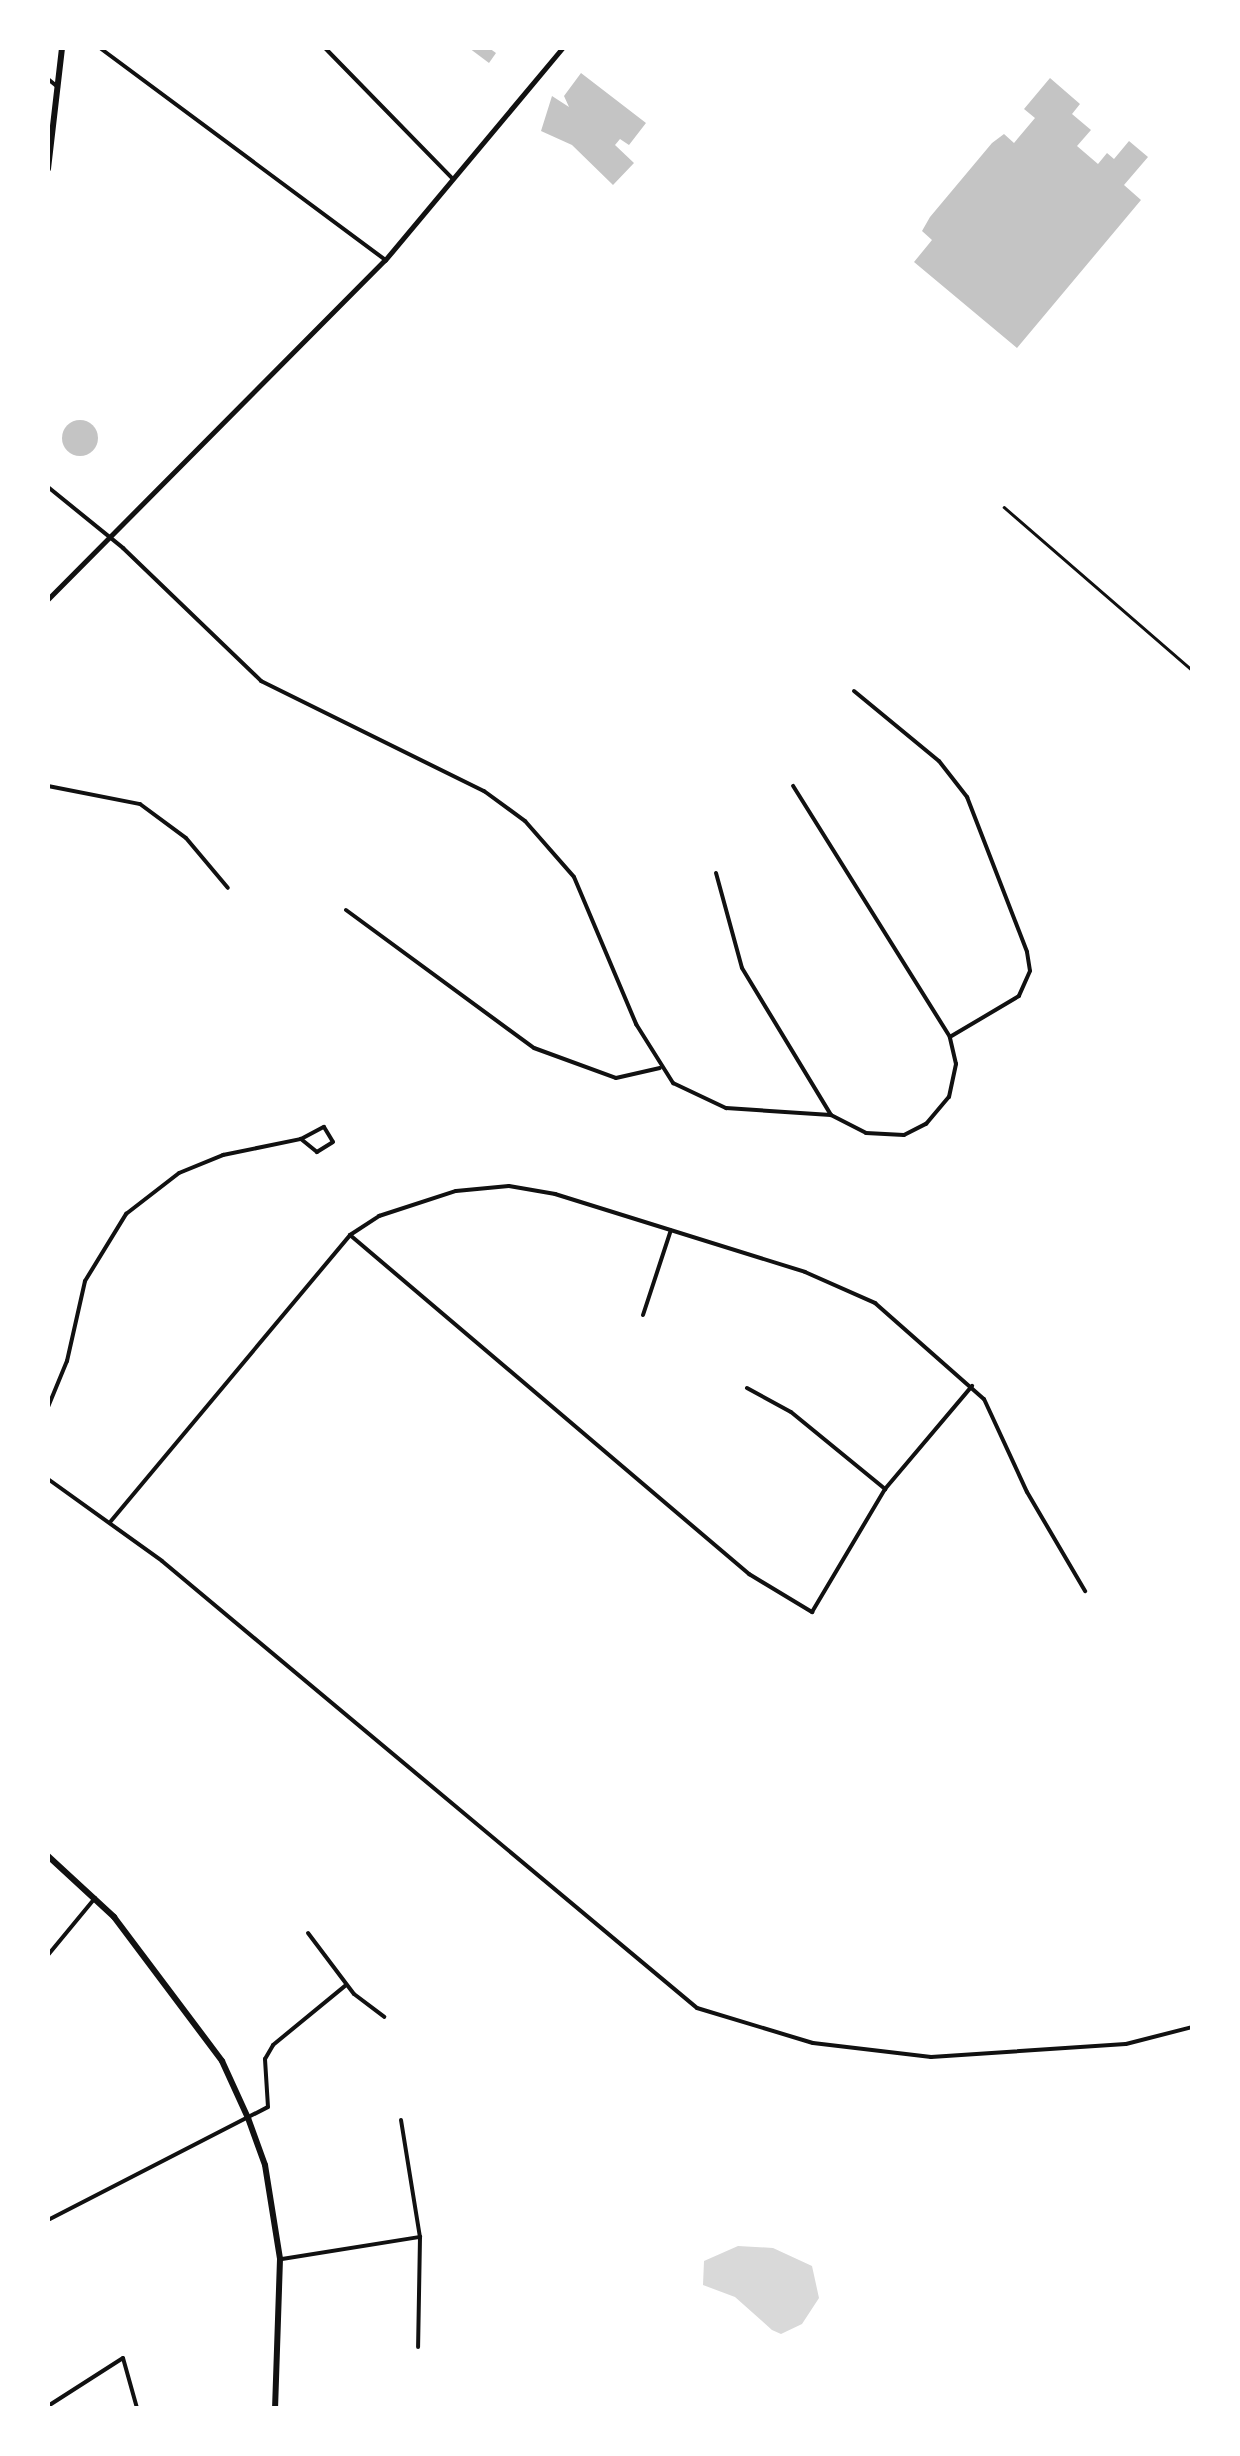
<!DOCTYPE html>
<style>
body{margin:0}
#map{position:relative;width:1240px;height:2456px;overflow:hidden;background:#fff;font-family:Mulish,sans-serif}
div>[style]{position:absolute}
.water>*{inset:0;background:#d9d9d9}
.building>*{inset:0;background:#c4c4c4}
.round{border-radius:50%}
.service>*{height:2.5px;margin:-1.25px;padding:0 1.25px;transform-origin:1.25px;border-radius:1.25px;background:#111}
.minor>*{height:4px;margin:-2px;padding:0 2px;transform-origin:2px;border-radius:2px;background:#111}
.tertiary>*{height:5px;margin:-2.5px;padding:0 2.5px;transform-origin:2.5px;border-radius:2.5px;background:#111}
.primary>*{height:6px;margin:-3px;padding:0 3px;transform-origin:3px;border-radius:3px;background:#111}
span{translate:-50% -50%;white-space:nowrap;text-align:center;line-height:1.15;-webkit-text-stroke:10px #fff;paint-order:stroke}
.frame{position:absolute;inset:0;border:50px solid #fff;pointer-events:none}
</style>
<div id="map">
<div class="water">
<i style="clip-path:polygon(738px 2246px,773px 2248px,812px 2266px,819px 2298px,802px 2324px,781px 2334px,772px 2330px,735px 2297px,703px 2285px,704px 2261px)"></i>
</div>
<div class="building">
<i style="clip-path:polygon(469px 48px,489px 48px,496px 53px,489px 63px)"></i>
<i style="clip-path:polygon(581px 73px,646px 123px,629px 145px,620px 139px,615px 145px,634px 163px,613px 185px,572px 145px,541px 131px,552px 96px,569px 107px,564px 96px)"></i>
<i style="clip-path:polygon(1050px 78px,1080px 104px,1072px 114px,1091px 130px,1077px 146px,1098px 164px,1107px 153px,1114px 159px,1129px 141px,1148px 157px,1124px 185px,1141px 200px,1017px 348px,914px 262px,932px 240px,922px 231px,930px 217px,992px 143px,1004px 134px,1014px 143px,1035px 118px,1024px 109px)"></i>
<i class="round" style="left:62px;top:420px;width:36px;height:36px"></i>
</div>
<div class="service">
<i style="left:1004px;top:507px;width:249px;rotate:40.9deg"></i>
</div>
<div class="minor">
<i style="left:100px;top:48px;width:355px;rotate:36.6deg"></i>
<i style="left:325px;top:48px;width:183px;rotate:45.7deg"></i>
<i style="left:48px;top:79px;width:13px;rotate:39deg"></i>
<i style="left:48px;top:487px;width:97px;rotate:39.1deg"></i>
<i style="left:123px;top:548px;width:192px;rotate:43.9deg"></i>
<i style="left:261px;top:681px;width:249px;rotate:26.3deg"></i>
<i style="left:484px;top:791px;width:51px;rotate:36.2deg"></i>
<i style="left:525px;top:821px;width:74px;rotate:48.8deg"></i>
<i style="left:574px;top:877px;width:160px;rotate:67.1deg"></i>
<i style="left:636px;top:1024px;width:70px;rotate:57.9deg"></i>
<i style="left:673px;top:1083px;width:59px;rotate:25.3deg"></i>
<i style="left:726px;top:1108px;width:105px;rotate:3.8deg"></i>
<i style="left:831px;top:1115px;width:39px;rotate:27deg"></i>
<i style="left:866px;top:1133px;width:38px;rotate:3deg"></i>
<i style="left:904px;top:1135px;width:25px;rotate:-27deg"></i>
<i style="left:926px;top:1124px;width:35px;rotate:-50deg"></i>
<i style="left:949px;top:1097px;width:34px;rotate:-78deg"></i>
<i style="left:956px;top:1064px;width:28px;rotate:-103deg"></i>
<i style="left:950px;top:1037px;width:296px;rotate:-122deg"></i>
<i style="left:854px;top:691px;width:110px;rotate:39.5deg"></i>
<i style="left:939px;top:761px;width:46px;rotate:52.1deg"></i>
<i style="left:967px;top:797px;width:166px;rotate:68.8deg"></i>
<i style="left:1027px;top:952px;width:19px;rotate:81deg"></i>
<i style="left:1030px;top:971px;width:27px;rotate:114deg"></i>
<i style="left:1019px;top:996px;width:80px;rotate:149.3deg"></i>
<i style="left:48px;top:786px;width:94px;rotate:11.1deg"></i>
<i style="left:140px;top:804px;width:57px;rotate:36.5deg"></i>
<i style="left:186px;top:838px;width:65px;rotate:50deg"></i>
<i style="left:716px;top:873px;width:98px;rotate:74.7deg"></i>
<i style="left:742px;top:968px;width:172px;rotate:58.8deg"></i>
<i style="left:346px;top:910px;width:233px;rotate:36.3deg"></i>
<i style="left:534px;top:1048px;width:87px;rotate:20.1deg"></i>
<i style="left:616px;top:1078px;width:45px;rotate:-12.8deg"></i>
<i style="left:350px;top:1235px;width:524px;rotate:40.35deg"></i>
<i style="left:749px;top:1574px;width:74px;rotate:31.1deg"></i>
<i style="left:812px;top:1612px;width:143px;rotate:-59.3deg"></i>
<i style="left:885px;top:1489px;width:135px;rotate:-49.8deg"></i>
<i style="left:643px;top:1315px;width:89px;rotate:-71.8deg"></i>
<i style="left:747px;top:1388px;width:50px;rotate:28.6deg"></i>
<i style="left:791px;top:1412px;width:122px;rotate:39.3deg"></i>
<i style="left:48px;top:1407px;width:50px;rotate:-67.6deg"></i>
<i style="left:67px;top:1361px;width:82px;rotate:-77.3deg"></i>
<i style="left:85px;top:1281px;width:79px;rotate:-58.5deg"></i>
<i style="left:126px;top:1214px;width:67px;rotate:-37.7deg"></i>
<i style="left:179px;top:1173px;width:48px;rotate:-22.2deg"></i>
<i style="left:223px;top:1155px;width:80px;rotate:-11.6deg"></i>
<i style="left:301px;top:1139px;width:26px;rotate:-28deg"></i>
<i style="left:324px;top:1127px;width:17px;rotate:59deg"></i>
<i style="left:333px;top:1142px;width:19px;rotate:148deg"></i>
<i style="left:317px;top:1152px;width:21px;rotate:-141deg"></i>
<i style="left:48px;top:1479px;width:140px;rotate:35.7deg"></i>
<i style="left:162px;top:1561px;width:697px;rotate:39.88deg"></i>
<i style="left:697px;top:2008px;width:121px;rotate:16.8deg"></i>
<i style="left:813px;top:2043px;width:119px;rotate:6.8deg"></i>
<i style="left:931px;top:2057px;width:195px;rotate:-3.8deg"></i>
<i style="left:1126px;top:2044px;width:68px;rotate:-14.4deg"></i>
<i style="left:111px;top:1521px;width:373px;rotate:-50.1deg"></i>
<i style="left:350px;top:1235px;width:35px;rotate:-33deg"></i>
<i style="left:379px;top:1216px;width:81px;rotate:-18deg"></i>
<i style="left:456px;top:1191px;width:53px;rotate:-5.4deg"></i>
<i style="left:509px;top:1186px;width:47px;rotate:9.9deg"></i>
<i style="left:555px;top:1194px;width:262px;rotate:17.3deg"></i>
<i style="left:805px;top:1272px;width:77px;rotate:23.9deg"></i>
<i style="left:875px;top:1303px;width:145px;rotate:41.4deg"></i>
<i style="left:984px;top:1399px;width:102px;rotate:65.2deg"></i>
<i style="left:1027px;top:1492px;width:115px;rotate:59.6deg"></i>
<i style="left:308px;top:1933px;width:76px;rotate:53deg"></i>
<i style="left:354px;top:1994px;width:38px;rotate:37deg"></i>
<i style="left:48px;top:1955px;width:74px;rotate:-50.5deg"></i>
<i style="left:401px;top:2120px;width:119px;rotate:80.8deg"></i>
<i style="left:420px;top:2237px;width:110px;rotate:91deg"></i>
<i style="left:48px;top:2220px;width:247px;rotate:-27.2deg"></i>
<i style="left:268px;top:2107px;width:48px;rotate:-93.6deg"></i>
<i style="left:265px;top:2059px;width:16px;rotate:-60deg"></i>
<i style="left:273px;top:2045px;width:94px;rotate:-39.4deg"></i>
<i style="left:282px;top:2259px;width:140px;rotate:-9.1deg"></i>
<i style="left:48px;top:2406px;width:89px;rotate:-32.6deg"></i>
<i style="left:123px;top:2358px;width:52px;rotate:74.4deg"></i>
</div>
<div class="tertiary">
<i style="left:48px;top:599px;width:478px;rotate:-45.2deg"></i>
<i style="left:385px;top:260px;width:276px;rotate:-50.1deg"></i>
</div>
<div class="primary">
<i style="left:48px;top:169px;width:122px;rotate:-83.4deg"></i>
<i style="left:48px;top:1856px;width:90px;rotate:42.7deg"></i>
<i style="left:114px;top:1917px;width:180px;rotate:53.1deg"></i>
<i style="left:222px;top:2061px;width:63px;rotate:65.5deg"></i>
<i style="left:248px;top:2118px;width:50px;rotate:70.1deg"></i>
<i style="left:265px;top:2165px;width:95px;rotate:80.9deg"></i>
<i style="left:280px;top:2259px;width:149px;rotate:91.9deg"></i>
</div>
<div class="frame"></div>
</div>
